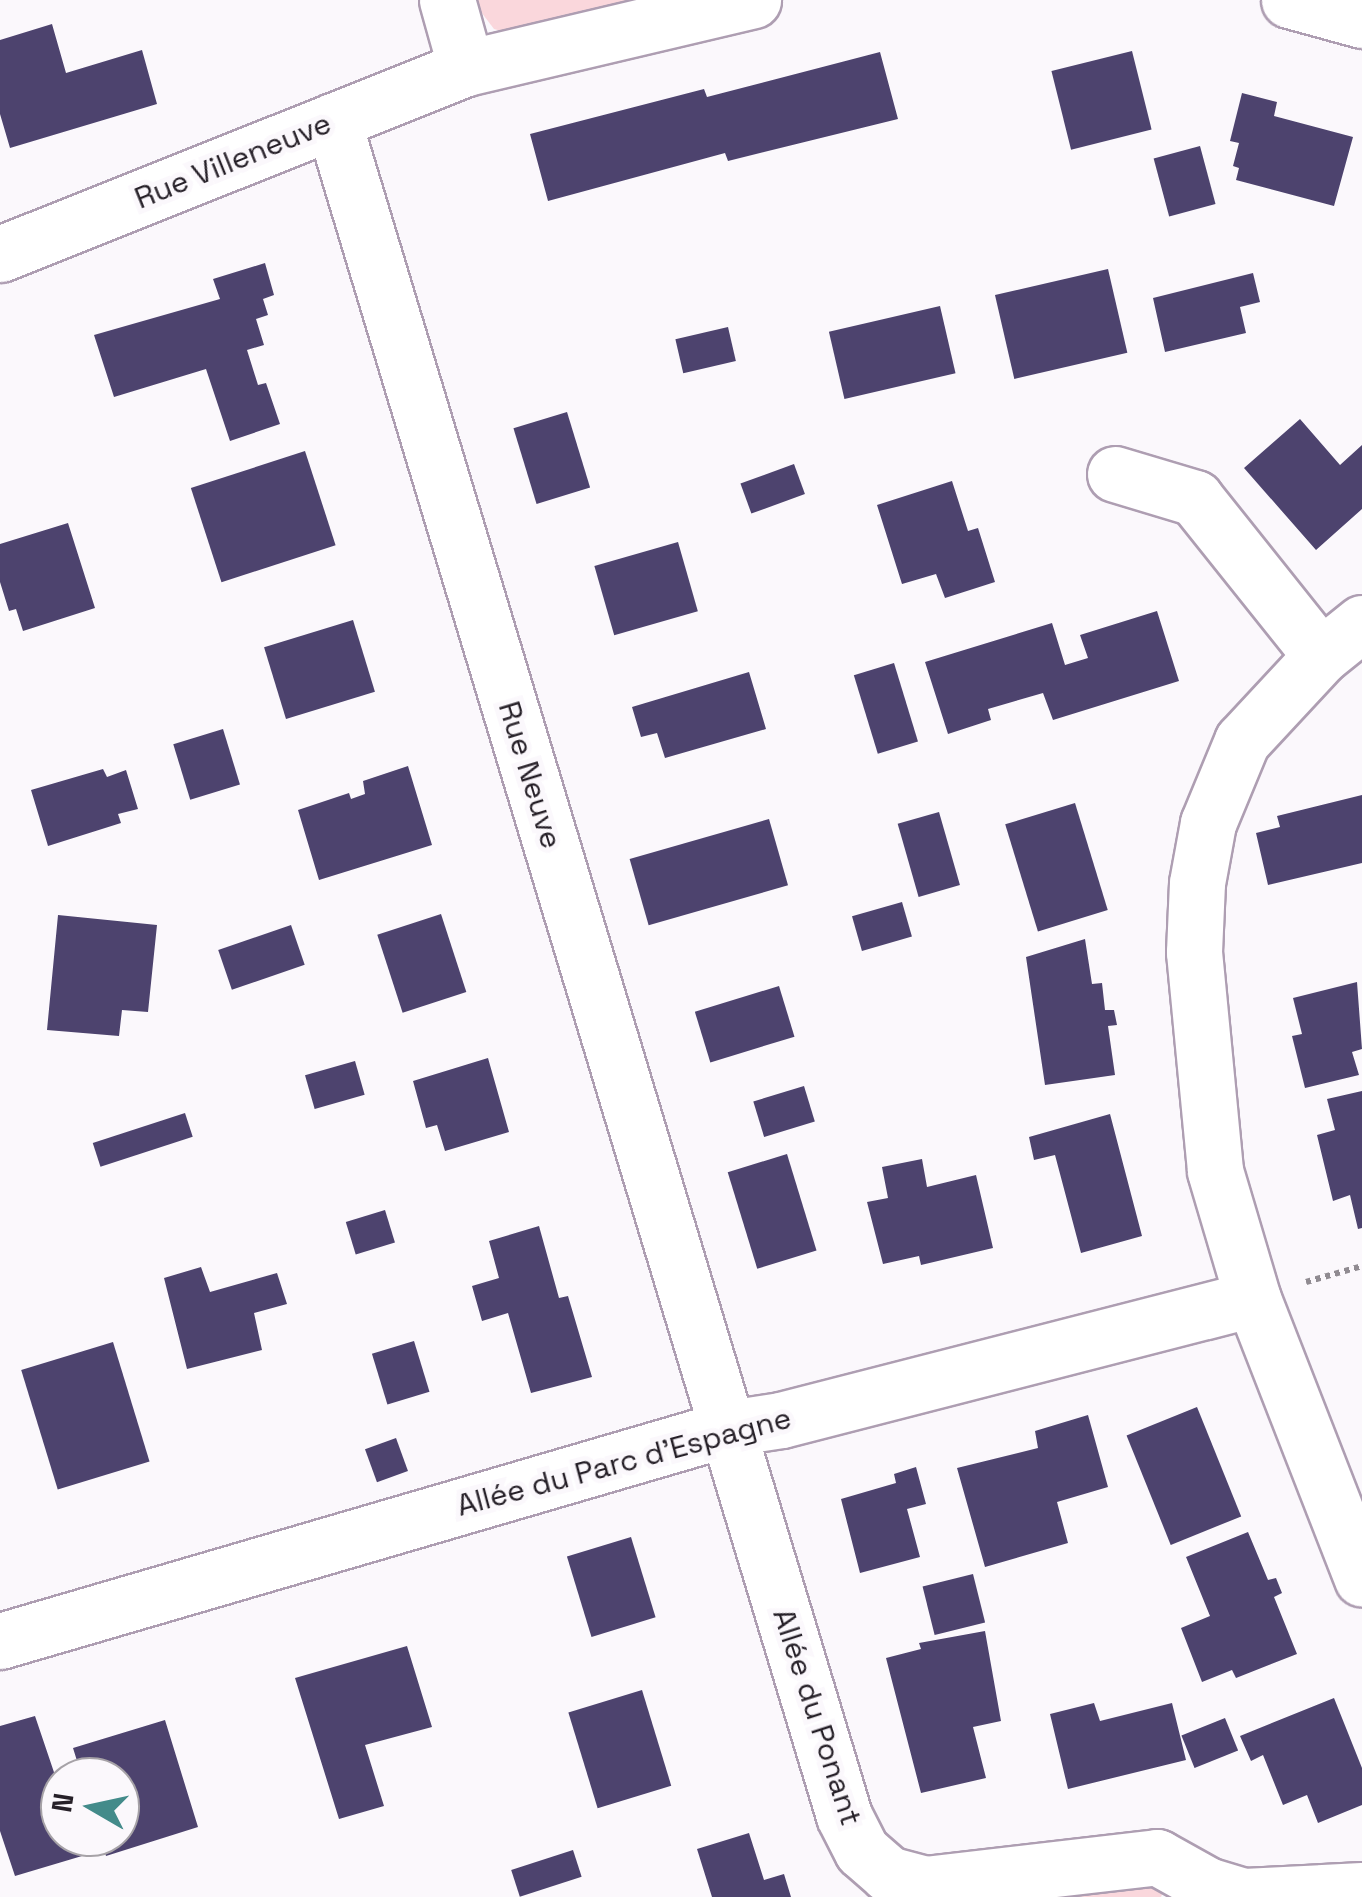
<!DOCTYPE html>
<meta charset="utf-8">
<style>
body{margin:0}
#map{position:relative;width:1362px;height:1897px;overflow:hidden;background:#fbf8fc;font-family:"Space Grotesk",sans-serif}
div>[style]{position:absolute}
.green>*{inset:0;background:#fad7dc}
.building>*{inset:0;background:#4d436e;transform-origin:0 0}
.path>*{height:6px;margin-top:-3px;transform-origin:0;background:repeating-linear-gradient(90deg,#908b91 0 5px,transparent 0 10px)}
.roads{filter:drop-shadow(2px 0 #ae9eb2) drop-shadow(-2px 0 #ae9eb2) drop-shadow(0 2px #ae9eb2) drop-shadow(0 -2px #ae9eb2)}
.minor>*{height:55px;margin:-27.5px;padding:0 27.5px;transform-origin:27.5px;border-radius:27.5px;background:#fff}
span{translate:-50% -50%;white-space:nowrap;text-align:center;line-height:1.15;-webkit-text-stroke:10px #fbf8fc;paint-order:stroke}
.street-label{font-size:30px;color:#262028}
.north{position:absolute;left:40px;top:1757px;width:100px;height:100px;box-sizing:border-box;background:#fbf8fc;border:2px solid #a6a2a7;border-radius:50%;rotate:279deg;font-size:28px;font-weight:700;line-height:40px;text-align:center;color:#262028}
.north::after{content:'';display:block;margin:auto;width:35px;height:45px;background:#438b8a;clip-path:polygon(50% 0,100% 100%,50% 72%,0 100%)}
</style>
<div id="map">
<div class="green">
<i style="clip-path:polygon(472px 0,670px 0,513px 34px,494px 29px)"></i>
<i style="clip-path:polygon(1135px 1879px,1163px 1892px,1161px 1897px,1048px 1897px)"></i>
</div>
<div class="building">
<i style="clip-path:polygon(52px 24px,66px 73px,142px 50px,157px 104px,10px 148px,0 114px,0 40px)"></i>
<i style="left:1132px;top:51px;width:81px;height:83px;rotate:76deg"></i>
<i style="clip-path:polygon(880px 52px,898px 119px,728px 161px,725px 153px,548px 201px,530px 134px,704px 89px,707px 97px)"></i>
<i style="clip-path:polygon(1242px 93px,1277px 102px,1274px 116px,1353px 137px,1334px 206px,1236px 180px,1239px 168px,1233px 166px,1239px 143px,1230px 141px)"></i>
<i style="left:1200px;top:146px;width:60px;height:48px;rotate:75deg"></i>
<i style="clip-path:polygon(265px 263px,274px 295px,263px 299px,268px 315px,256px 319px,264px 345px,247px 350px,258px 385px,266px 383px,280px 424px,230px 441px,206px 369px,114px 397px,94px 335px,220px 299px,213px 279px)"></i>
<i style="left:1108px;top:269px;width:86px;height:116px;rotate:77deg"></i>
<i style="clip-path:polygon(1253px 273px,1260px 302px,1240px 307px,1246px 333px,1165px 352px,1153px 298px)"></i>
<i style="left:940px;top:306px;width:69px;height:114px;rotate:77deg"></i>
<i style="left:728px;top:327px;width:35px;height:54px;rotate:77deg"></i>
<i style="left:567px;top:412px;width:79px;height:56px;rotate:73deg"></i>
<i style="clip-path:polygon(1300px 419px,1340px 465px,1362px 445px,1362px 509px,1316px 550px,1244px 468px)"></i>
<i style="left:305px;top:451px;width:99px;height:120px;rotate:72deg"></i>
<i style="left:794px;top:464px;width:32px;height:57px;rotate:70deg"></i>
<i style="clip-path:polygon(952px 481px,968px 531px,978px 528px,995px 582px,945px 598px,936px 574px,902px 584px,877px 505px)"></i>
<i style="clip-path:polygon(68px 523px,95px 608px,23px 631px,16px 609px,9px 611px,0 582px,0 544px)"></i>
<i style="left:678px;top:542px;width:72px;height:87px;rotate:74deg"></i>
<i style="clip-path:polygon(1157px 611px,1179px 681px,1053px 720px,1043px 693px,988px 709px,991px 720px,948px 734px,925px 662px,1052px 623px,1065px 665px,1088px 658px,1080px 635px)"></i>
<i style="left:353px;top:620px;width:75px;height:93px;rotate:73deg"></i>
<i style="left:894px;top:663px;width:82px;height:42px;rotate:73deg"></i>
<i style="clip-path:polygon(749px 672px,766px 729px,665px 758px,657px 733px,641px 737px,632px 707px)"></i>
<i style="left:223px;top:729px;width:58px;height:52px;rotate:73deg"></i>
<i style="clip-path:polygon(408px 766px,432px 845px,319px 880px,298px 810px,349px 793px,351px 799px,365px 794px,363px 781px)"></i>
<i style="clip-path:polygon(103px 769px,107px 777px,126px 770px,138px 809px,118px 814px,121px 823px,48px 846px,31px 790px)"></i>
<i style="clip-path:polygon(1362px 795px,1362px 863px,1268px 885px,1256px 833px,1280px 827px,1277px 816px)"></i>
<i style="left:1075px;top:803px;width:112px;height:73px;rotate:73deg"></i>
<i style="left:939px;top:812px;width:76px;height:43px;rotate:74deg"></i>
<i style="left:769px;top:819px;width:69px;height:145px;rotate:74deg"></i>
<i style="left:902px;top:902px;width:36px;height:52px;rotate:74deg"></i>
<i style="left:441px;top:914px;width:82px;height:67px;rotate:72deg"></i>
<i style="clip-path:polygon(58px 915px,157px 925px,148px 1012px,122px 1010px,119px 1036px,47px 1030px)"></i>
<i style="left:291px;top:925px;width:42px;height:77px;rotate:71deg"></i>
<i style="clip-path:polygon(1085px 939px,1092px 984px,1102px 983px,1105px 1010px,1114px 1010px,1117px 1025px,1108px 1026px,1115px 1075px,1045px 1085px,1026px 957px)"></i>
<i style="clip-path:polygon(1357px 982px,1362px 1049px,1352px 1052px,1359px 1075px,1305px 1088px,1292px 1036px,1302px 1034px,1293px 998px)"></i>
<i style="left:779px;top:986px;width:53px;height:88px;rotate:73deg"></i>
<i style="clip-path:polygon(488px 1058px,509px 1132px,445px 1151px,437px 1125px,426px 1128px,413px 1081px)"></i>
<i style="left:355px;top:1061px;width:35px;height:52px;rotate:74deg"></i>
<i style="left:804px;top:1086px;width:37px;height:53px;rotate:73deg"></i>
<i style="clip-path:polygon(1362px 1091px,1362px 1228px,1358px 1229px,1350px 1195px,1333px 1201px,1317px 1135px,1335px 1130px,1327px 1099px)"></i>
<i style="left:185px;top:1113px;width:25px;height:97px;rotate:72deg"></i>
<i style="clip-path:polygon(1110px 1114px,1142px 1236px,1081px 1253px,1055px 1155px,1034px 1160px,1029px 1137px)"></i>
<i style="left:787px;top:1154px;width:101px;height:62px;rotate:73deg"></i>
<i style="clip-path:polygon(922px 1159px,927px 1187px,976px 1175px,993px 1248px,921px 1265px,919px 1256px,883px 1264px,867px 1202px,888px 1198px,882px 1167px)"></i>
<i style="left:385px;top:1210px;width:34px;height:41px;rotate:73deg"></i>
<i style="clip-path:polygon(539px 1226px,559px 1298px,568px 1296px,592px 1377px,531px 1393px,508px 1313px,482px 1321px,472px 1286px,499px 1278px,489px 1241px)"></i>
<i style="clip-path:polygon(201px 1267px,210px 1292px,277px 1273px,287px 1304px,254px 1313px,262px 1350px,187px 1369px,164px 1278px)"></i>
<i style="left:414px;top:1341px;width:53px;height:44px;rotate:73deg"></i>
<i style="left:113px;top:1342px;width:125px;height:96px;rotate:73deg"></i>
<i style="left:1197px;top:1407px;width:118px;height:76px;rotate:68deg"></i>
<i style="clip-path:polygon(1088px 1415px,1108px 1487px,1057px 1502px,1068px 1543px,985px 1567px,957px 1468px,1038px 1448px,1035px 1431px)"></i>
<i style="left:396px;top:1438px;width:35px;height:33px;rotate:70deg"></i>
<i style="clip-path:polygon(916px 1467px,926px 1504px,907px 1509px,920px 1557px,860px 1573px,841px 1499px,896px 1483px,894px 1474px)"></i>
<i style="clip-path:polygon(1248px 1532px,1268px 1580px,1276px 1578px,1282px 1593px,1274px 1597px,1297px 1654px,1236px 1678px,1232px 1670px,1202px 1682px,1181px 1628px,1210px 1616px,1186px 1557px)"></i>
<i style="left:631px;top:1537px;width:84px;height:67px;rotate:73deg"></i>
<i style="left:973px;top:1574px;width:50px;height:52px;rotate:76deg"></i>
<i style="clip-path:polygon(985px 1631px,1001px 1721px,973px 1727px,986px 1778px,921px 1793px,886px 1658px,921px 1649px,919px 1643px)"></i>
<i style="clip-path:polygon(407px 1646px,432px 1727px,365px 1745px,384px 1806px,339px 1819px,295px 1678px)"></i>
<i style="left:642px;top:1690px;width:100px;height:77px;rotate:73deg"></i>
<i style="clip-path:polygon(1334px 1698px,1362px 1768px,1362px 1805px,1318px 1823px,1307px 1795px,1283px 1805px,1263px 1755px,1251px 1761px,1240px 1736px)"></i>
<i style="clip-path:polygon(1094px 1703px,1100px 1721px,1172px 1703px,1186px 1760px,1068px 1789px,1050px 1714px)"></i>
<i style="clip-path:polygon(35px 1716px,60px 1790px,60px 1837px,76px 1837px,82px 1856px,15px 1876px,0 1831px,0 1726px)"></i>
<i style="left:1225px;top:1718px;width:35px;height:47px;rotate:68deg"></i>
<i style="clip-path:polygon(165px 1720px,198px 1827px,106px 1856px,100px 1837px,120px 1837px,120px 1777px,82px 1777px,73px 1748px)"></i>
<i style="clip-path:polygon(749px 1833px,764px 1880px,784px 1874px,791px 1897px,712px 1897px,697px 1849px)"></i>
<i style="left:573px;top:1850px;width:28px;height:65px;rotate:72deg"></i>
</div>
<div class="path">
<i style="left:1306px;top:1282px;width:58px;rotate:-15.9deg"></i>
</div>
<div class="roads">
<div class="minor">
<i style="left:447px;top:0;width:71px;rotate:74.4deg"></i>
<i style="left:466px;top:68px;width:295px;rotate:-13.3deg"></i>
<i style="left:1289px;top:0;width:76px;rotate:15.3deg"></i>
<i style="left:333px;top:121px;width:1770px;rotate:73.22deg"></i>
<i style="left:844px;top:1816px;width:39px;rotate:63deg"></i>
<i style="left:862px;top:1851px;width:35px;rotate:41deg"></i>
<i style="left:888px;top:1874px;width:38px;rotate:15deg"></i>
<i style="left:925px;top:1884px;width:234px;rotate:-6.6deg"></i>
<i style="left:1157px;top:1857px;width:57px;rotate:29.2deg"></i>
<i style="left:1207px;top:1885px;width:39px;rotate:17deg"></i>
<i style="left:1244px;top:1896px;width:118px;rotate:-2.9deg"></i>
<i style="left:0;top:254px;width:502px;rotate:-21.76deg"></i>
<i style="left:1115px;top:474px;width:84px;rotate:16.7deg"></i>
<i style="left:1195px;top:498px;width:202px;rotate:51.4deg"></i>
<i style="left:1362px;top:623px;width:53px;rotate:141.2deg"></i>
<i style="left:1321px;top:656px;width:116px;rotate:132.9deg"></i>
<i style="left:1242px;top:741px;width:89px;rotate:112.5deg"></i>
<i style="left:1208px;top:823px;width:61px;rotate:100.4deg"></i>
<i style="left:1197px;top:883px;width:69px;rotate:92.5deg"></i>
<i style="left:1194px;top:952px;width:220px;rotate:84.5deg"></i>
<i style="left:1215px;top:1171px;width:134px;rotate:73.5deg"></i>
<i style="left:1253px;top:1299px;width:300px;rotate:68.7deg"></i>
<i style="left:0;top:1641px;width:759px;rotate:-16.29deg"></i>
<i style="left:729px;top:1428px;width:53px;rotate:-8.7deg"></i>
<i style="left:781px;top:1420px;width:487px;rotate:-14.4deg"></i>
</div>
</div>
<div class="street-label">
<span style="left:233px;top:161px;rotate:-22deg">Rue Villeneuve</span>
<span style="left:530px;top:775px;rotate:73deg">Rue Neuve</span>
<span style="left:624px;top:1462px;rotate:-15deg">Allée du Parc d'Espagne</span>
<span style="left:817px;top:1717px;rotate:72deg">Allée du Ponant</span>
</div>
<div class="north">N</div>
</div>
